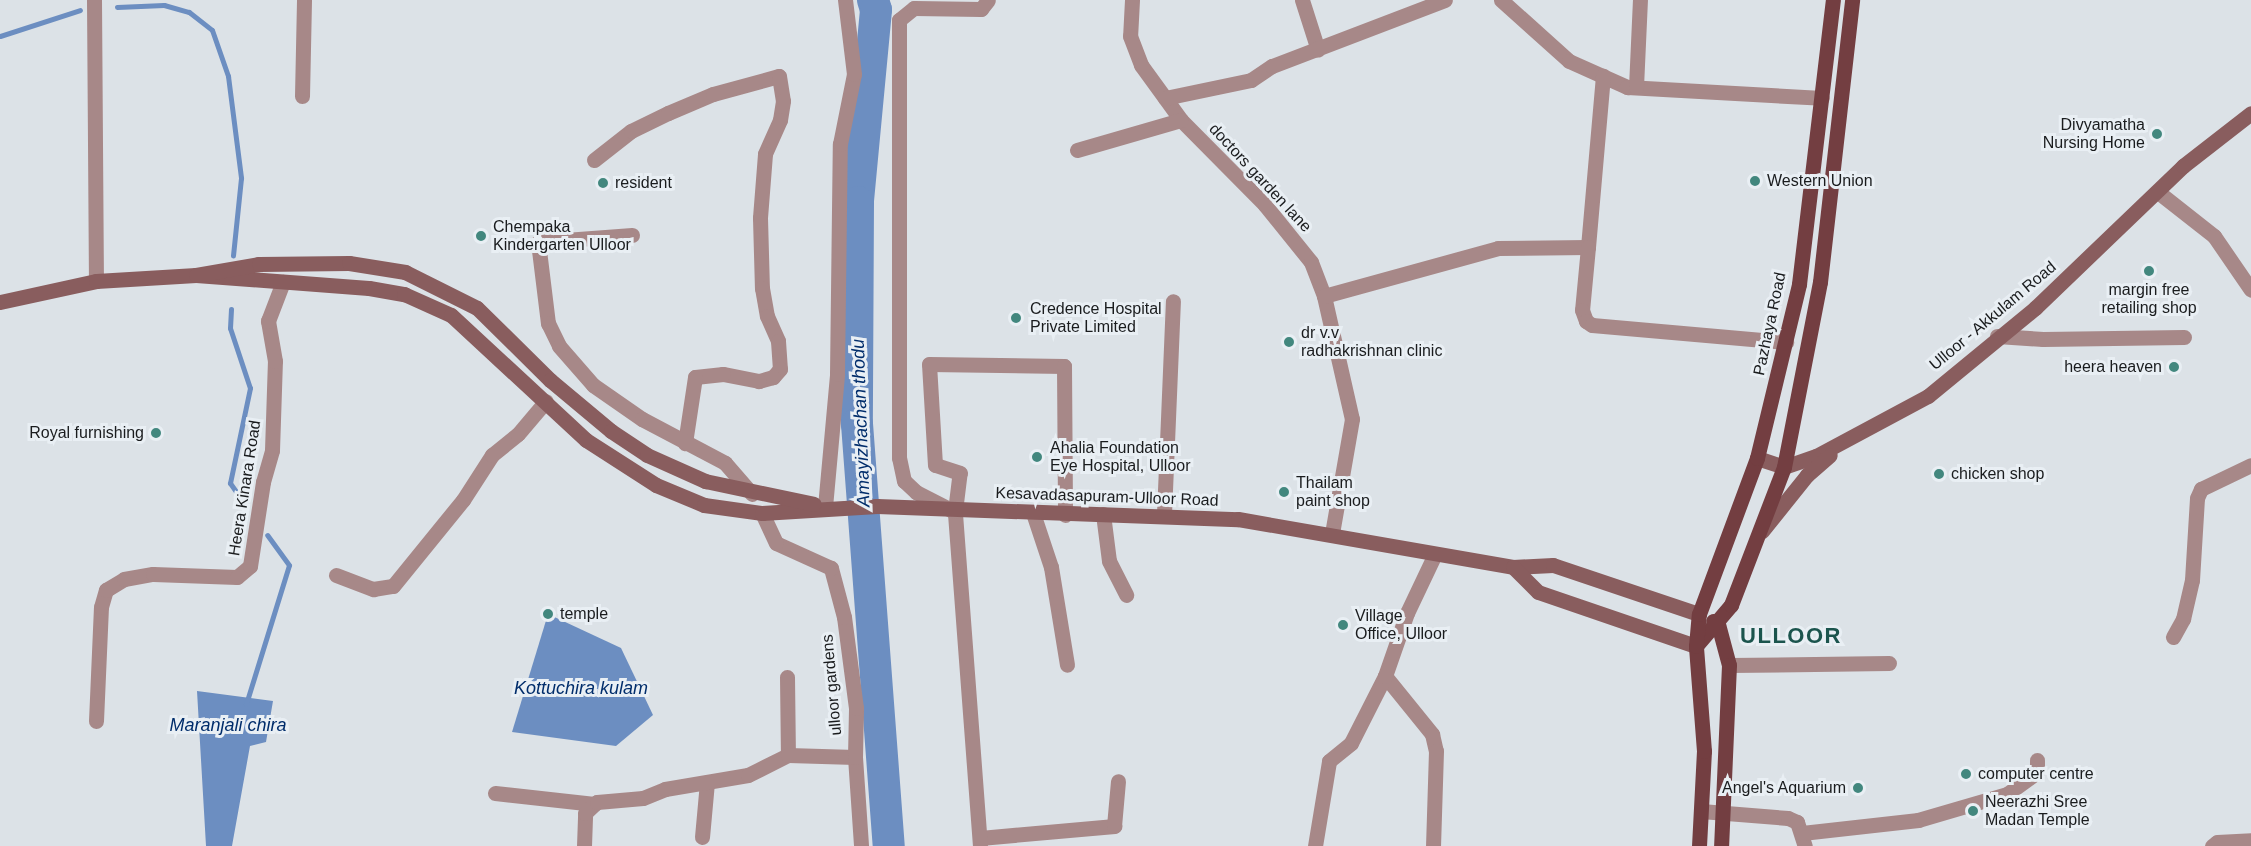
<!DOCTYPE html>
<style>
body{margin:0}
#map{position:relative;width:2251px;height:846px;overflow:hidden;background:#dce2e7;font-family:Helvetica,sans-serif}
div>[style]{position:absolute}
.water>*{inset:0;background:#6c8ec1}
.stream>*{height:5px;margin:-2.5px;padding:0 2.5px;transform-origin:2.5px;border-radius:2.5px;background:#6c8ec1}
.river>*{height:32px;margin:-16px;padding:0 16px;transform-origin:16px;border-radius:16px;background:#6c8ec1}
.street>*{height:15px;margin:-7.5px;padding:0 7.5px;transform-origin:7.5px;border-radius:7.5px;background:#a78888}
.secondary>*{height:15px;margin:-7.5px;padding:0 7.5px;transform-origin:7.5px;border-radius:7.5px;background:#895d5e}
.primary>*{height:15px;margin:-7.5px;padding:0 7.5px;transform-origin:7.5px;border-radius:7.5px;background:#733e41}
.dots>*{width:16px;height:16px;translate:-50% -50%;box-sizing:border-box;border:3px solid #e9eff4;border-radius:50%}
span{translate:-50% -50%;white-space:nowrap;text-align:center;line-height:1.15;-webkit-text-stroke:6px #e9eff4;paint-order:stroke}
.poi-label{font-size:16px;color:#1a1c1e}
.right{translate:-100% -50%;text-align:right}
.left{translate:0 -50%;text-align:left}
.street-label{font-size:16px;color:#1a1c1e}
.water-label{font-size:18px;color:#012d6b;font-style:italic}
.district-label{font-size:22px;color:#1b544d;font-weight:700;letter-spacing:1.5px}
</style>
<div id="map">
<div class="water">
<i style="clip-path:polygon(548px 614px,621px 648px,653px 715px,616px 746px,512px 732px)"></i>
<i style="clip-path:polygon(197px 691px,273px 701px,266px 742px,250px 746px,232px 846px,206px 846px)"></i>
</div>
<div class="stream">
<i style="left:117px;top:7px;width:47px;rotate:-2.4deg"></i>
<i style="left:164px;top:5px;width:26px;rotate:16deg"></i>
<i style="left:189px;top:12px;width:29px;rotate:38deg"></i>
<i style="left:212px;top:30px;width:49px;rotate:70.8deg"></i>
<i style="left:228px;top:76px;width:103px;rotate:82.7deg"></i>
<i style="left:241px;top:178px;width:78px;rotate:95.9deg"></i>
<i style="left:0;top:36px;width:84px;rotate:-18deg"></i>
<i style="left:231px;top:309px;width:19px;rotate:93deg"></i>
<i style="left:230px;top:328px;width:63px;rotate:71.6deg"></i>
<i style="left:250px;top:388px;width:97px;rotate:101.9deg"></i>
<i style="left:230px;top:483px;width:24px;rotate:55deg"></i>
<i style="left:246px;top:704px;width:145px;rotate:-72.8deg"></i>
<i style="left:289px;top:565px;width:37px;rotate:-126deg"></i>
</div>
<div class="river">
<i style="left:873px;top:0;width:10px;rotate:73deg"></i>
<i style="left:876px;top:10px;width:193px;rotate:95.4deg"></i>
<i style="left:858px;top:202px;width:222px;rotate:90.3deg"></i>
<i style="left:857px;top:424px;width:423px;rotate:85.7deg"></i>
</div>
<div class="street">
<i style="left:94px;top:0;width:281px;rotate:89.6deg"></i>
<i style="left:1132px;top:0;width:36px;rotate:93deg"></i>
<i style="left:1130px;top:36px;width:31px;rotate:69deg"></i>
<i style="left:1141px;top:65px;width:68px;rotate:54deg"></i>
<i style="left:1181px;top:120px;width:120px;rotate:45.3deg"></i>
<i style="left:1265px;top:205px;width:73px;rotate:51.1deg"></i>
<i style="left:1311px;top:262px;width:36px;rotate:69deg"></i>
<i style="left:1324px;top:296px;width:126px;rotate:77.2deg"></i>
<i style="left:1352px;top:419px;width:117px;rotate:99.9deg"></i>
<i style="left:1302px;top:0;width:52px;rotate:72.3deg"></i>
<i style="left:1501px;top:0;width:91px;rotate:41.9deg"></i>
<i style="left:1569px;top:61px;width:64px;rotate:24.1deg"></i>
<i style="left:1627px;top:87px;width:195px;rotate:3.2deg"></i>
<i style="left:1636px;top:87px;width:87px;rotate:-87.4deg"></i>
<i style="left:302px;top:96px;width:96px;rotate:-88.8deg"></i>
<i style="left:1165px;top:98px;width:88px;rotate:-11.8deg"></i>
<i style="left:1251px;top:80px;width:25px;rotate:-34deg"></i>
<i style="left:1272px;top:66px;width:185px;rotate:-20.9deg"></i>
<i style="left:1077px;top:150px;width:108px;rotate:-16.1deg"></i>
<i style="left:594px;top:160px;width:47px;rotate:-38.1deg"></i>
<i style="left:631px;top:131px;width:41px;rotate:-25.9deg"></i>
<i style="left:668px;top:113px;width:49px;rotate:-22.9deg"></i>
<i style="left:713px;top:94px;width:68px;rotate:-15.3deg"></i>
<i style="left:779px;top:76px;width:25px;rotate:81deg"></i>
<i style="left:783px;top:101px;width:19px;rotate:99deg"></i>
<i style="left:780px;top:120px;width:37px;rotate:114deg"></i>
<i style="left:765px;top:154px;width:64px;rotate:94.5deg"></i>
<i style="left:760px;top:218px;width:70px;rotate:88.4deg"></i>
<i style="left:762px;top:288px;width:28px;rotate:80deg"></i>
<i style="left:767px;top:316px;width:27px;rotate:66deg"></i>
<i style="left:778px;top:341px;width:28px;rotate:86deg"></i>
<i style="left:780px;top:369px;width:11px;rotate:131deg"></i>
<i style="left:773px;top:377px;width:15px;rotate:164deg"></i>
<i style="left:759px;top:381px;width:37px;rotate:-169deg"></i>
<i style="left:723px;top:374px;width:28px;rotate:174deg"></i>
<i style="left:695px;top:377px;width:67px;rotate:98.6deg"></i>
<i style="left:2158px;top:192px;width:71px;rotate:38.2deg"></i>
<i style="left:2214px;top:236px;width:65px;rotate:55.6deg"></i>
<i style="left:632px;top:235px;width:94px;rotate:175.7deg"></i>
<i style="left:538px;top:242px;width:82px;rotate:83deg"></i>
<i style="left:548px;top:323px;width:25px;rotate:64deg"></i>
<i style="left:559px;top:346px;width:52px;rotate:48.9deg"></i>
<i style="left:593px;top:385px;width:60px;rotate:34.8deg"></i>
<i style="left:642px;top:419px;width:94px;rotate:27.9deg"></i>
<i style="left:725px;top:463px;width:41px;rotate:48.9deg"></i>
<i style="left:1588px;top:247px;width:172px;rotate:-85deg"></i>
<i style="left:1324px;top:296px;width:180px;rotate:-15.4deg"></i>
<i style="left:1498px;top:248px;width:90px;rotate:-0.6deg"></i>
<i style="left:1588px;top:247px;width:63px;rotate:95.4deg"></i>
<i style="left:1582px;top:310px;width:12px;rotate:70deg"></i>
<i style="left:1586px;top:321px;width:7px;rotate:34deg"></i>
<i style="left:1592px;top:325px;width:195px;rotate:5deg"></i>
<i style="left:1997px;top:336px;width:46px;rotate:3.7deg"></i>
<i style="left:2043px;top:339px;width:141px;rotate:-0.8deg"></i>
<i style="left:825px;top:507px;width:134px;rotate:-84.8deg"></i>
<i style="left:837px;top:374px;width:230px;rotate:-89.3deg"></i>
<i style="left:840px;top:144px;width:71px;rotate:-78.7deg"></i>
<i style="left:854px;top:74px;width:75px;rotate:-96.9deg"></i>
<i style="left:951px;top:510px;width:39px;rotate:-153deg"></i>
<i style="left:916px;top:492px;width:16px;rotate:-137deg"></i>
<i style="left:904px;top:481px;width:24px;rotate:-102deg"></i>
<i style="left:899px;top:458px;width:438px;rotate:-90deg"></i>
<i style="left:899px;top:20px;width:19px;rotate:-39deg"></i>
<i style="left:914px;top:8px;width:67px;rotate:0.9deg"></i>
<i style="left:981px;top:9px;width:11px;rotate:-52deg"></i>
<i style="left:1033px;top:513px;width:57px;rotate:71.6deg"></i>
<i style="left:1051px;top:567px;width:99px;rotate:80.7deg"></i>
<i style="left:1103px;top:514px;width:47px;rotate:82.7deg"></i>
<i style="left:1109px;top:561px;width:38px;rotate:63deg"></i>
<i style="left:1164px;top:514px;width:213px;rotate:-87.6deg"></i>
<i style="left:336px;top:575px;width:40px;rotate:21deg"></i>
<i style="left:373px;top:589px;width:20px;rotate:-9deg"></i>
<i style="left:393px;top:586px;width:111px;rotate:-50.9deg"></i>
<i style="left:463px;top:500px;width:54px;rotate:-57.2deg"></i>
<i style="left:492px;top:455px;width:33px;rotate:-39deg"></i>
<i style="left:518px;top:434px;width:43px;rotate:-49.7deg"></i>
<i style="left:2173px;top:637px;width:21px;rotate:-61deg"></i>
<i style="left:2183px;top:619px;width:40px;rotate:-77deg"></i>
<i style="left:2192px;top:580px;width:82px;rotate:-86.5deg"></i>
<i style="left:2197px;top:498px;width:10px;rotate:-66deg"></i>
<i style="left:2201px;top:489px;width:55px;rotate:-25.6deg"></i>
<i style="left:1729px;top:665px;width:160px;rotate:-0.7deg"></i>
<i style="left:1385px;top:676px;width:75px;rotate:51deg"></i>
<i style="left:1432px;top:734px;width:17px;rotate:77deg"></i>
<i style="left:1436px;top:751px;width:95px;rotate:91.8deg"></i>
<i style="left:787px;top:677px;width:78px;rotate:89.3deg"></i>
<i style="left:96px;top:721px;width:114px;rotate:-87.5deg"></i>
<i style="left:101px;top:607px;width:18px;rotate:-74deg"></i>
<i style="left:106px;top:590px;width:21px;rotate:-31deg"></i>
<i style="left:124px;top:579px;width:29px;rotate:-10deg"></i>
<i style="left:153px;top:574px;width:84px;rotate:2deg"></i>
<i style="left:237px;top:577px;width:17px;rotate:-40deg"></i>
<i style="left:250px;top:566px;width:85px;rotate:-81.2deg"></i>
<i style="left:263px;top:482px;width:33px;rotate:-74deg"></i>
<i style="left:272px;top:450px;width:89px;rotate:-88.1deg"></i>
<i style="left:275px;top:361px;width:41px;rotate:-99.9deg"></i>
<i style="left:268px;top:321px;width:42px;rotate:-69deg"></i>
<i style="left:855px;top:757px;width:89px;rotate:86.1deg"></i>
<i style="left:495px;top:793px;width:100px;rotate:6.3deg"></i>
<i style="left:1701px;top:811px;width:87px;rotate:4.6deg"></i>
<i style="left:1788px;top:818px;width:10px;rotate:24deg"></i>
<i style="left:1797px;top:822px;width:25px;rotate:72deg"></i>
<i style="left:1802px;top:833px;width:117px;rotate:-6.4deg"></i>
<i style="left:1918px;top:820px;width:93px;rotate:-16.3deg"></i>
<i style="left:2007px;top:794px;width:37px;rotate:-36deg"></i>
<i style="left:2037px;top:772px;width:12px;rotate:-90deg"></i>
<i style="left:702px;top:837px;width:55px;rotate:-84.8deg"></i>
<i style="left:980px;top:838px;width:135px;rotate:-5.1deg"></i>
<i style="left:1114px;top:826px;width:45px;rotate:-84.9deg"></i>
<i style="left:584px;top:846px;width:33px;rotate:-88deg"></i>
<i style="left:585px;top:813px;width:16px;rotate:-43deg"></i>
<i style="left:597px;top:802px;width:46px;rotate:-5deg"></i>
<i style="left:643px;top:798px;width:24px;rotate:-22deg"></i>
<i style="left:665px;top:789px;width:84px;rotate:-9.6deg"></i>
<i style="left:748px;top:775px;width:45px;rotate:-26.6deg"></i>
<i style="left:788px;top:755px;width:67px;rotate:1.7deg"></i>
<i style="left:855px;top:757px;width:49px;rotate:-88.8deg"></i>
<i style="left:856px;top:708px;width:92px;rotate:-97.5deg"></i>
<i style="left:844px;top:617px;width:51px;rotate:-104.9deg"></i>
<i style="left:831px;top:568px;width:60px;rotate:-155.6deg"></i>
<i style="left:776px;top:543px;width:33px;rotate:-115deg"></i>
<i style="left:980px;top:846px;width:336px;rotate:-94.3deg"></i>
<i style="left:955px;top:511px;width:38px;rotate:-83deg"></i>
<i style="left:960px;top:473px;width:26px;rotate:-162deg"></i>
<i style="left:935px;top:465px;width:101px;rotate:-93.4deg"></i>
<i style="left:929px;top:364px;width:135px;rotate:0.8deg"></i>
<i style="left:1064px;top:366px;width:149px;rotate:89.6deg"></i>
<i style="left:1315px;top:846px;width:86px;rotate:-80.6deg"></i>
<i style="left:1329px;top:761px;width:28px;rotate:-39deg"></i>
<i style="left:1351px;top:743px;width:75px;rotate:-63.1deg"></i>
<i style="left:1385px;top:676px;width:67px;rotate:-70.8deg"></i>
<i style="left:1407px;top:613px;width:65px;rotate:-64.6deg"></i>
<i style="left:2212px;top:846px;width:6px;rotate:-39deg"></i>
<i style="left:2217px;top:842px;width:34px;rotate:-3deg"></i>
</div>
<div class="secondary">
<i style="left:196px;top:275px;width:173px;rotate:4.3deg"></i>
<i style="left:369px;top:288px;width:36px;rotate:10deg"></i>
<i style="left:404px;top:294px;width:51px;rotate:24.1deg"></i>
<i style="left:451px;top:315px;width:184px;rotate:42.8deg"></i>
<i style="left:586px;top:440px;width:83px;rotate:32.7deg"></i>
<i style="left:656px;top:485px;width:52px;rotate:22.6deg"></i>
<i style="left:704px;top:505px;width:59px;rotate:7.9deg"></i>
<i style="left:762px;top:513px;width:115px;rotate:-3.5deg"></i>
<i style="left:877px;top:506px;width:361px;rotate:2.1deg"></i>
<i style="left:1238px;top:519px;width:279px;rotate:9.9deg"></i>
<i style="left:1513px;top:567px;width:40px;rotate:-2.9deg"></i>
<i style="left:1553px;top:565px;width:154px;rotate:18.6deg"></i>
<i style="left:0;top:302px;width:98px;rotate:-12.3deg"></i>
<i style="left:96px;top:281px;width:100px;rotate:-3.4deg"></i>
<i style="left:196px;top:275px;width:64px;rotate:-9.9deg"></i>
<i style="left:259px;top:264px;width:90px;rotate:-0.6deg"></i>
<i style="left:349px;top:263px;width:57px;rotate:9.1deg"></i>
<i style="left:405px;top:272px;width:80px;rotate:26.6deg"></i>
<i style="left:477px;top:308px;width:103px;rotate:44.6deg"></i>
<i style="left:550px;top:380px;width:80px;rotate:39.9deg"></i>
<i style="left:611px;top:431px;width:43px;rotate:33.7deg"></i>
<i style="left:647px;top:455px;width:64px;rotate:24.1deg"></i>
<i style="left:705px;top:481px;width:111px;rotate:11.9deg"></i>
<i style="left:1757px;top:458px;width:28px;rotate:18deg"></i>
<i style="left:1784px;top:467px;width:34px;rotate:-19deg"></i>
<i style="left:1816px;top:456px;width:127px;rotate:-28.2deg"></i>
<i style="left:1928px;top:396px;width:139px;rotate:-39.4deg"></i>
<i style="left:2035px;top:308px;width:205px;rotate:-43.8deg"></i>
<i style="left:2183px;top:166px;width:86px;rotate:-37.9deg"></i>
<i style="left:1762px;top:531px;width:72px;rotate:-51.2deg"></i>
<i style="left:1807px;top:475px;width:30px;rotate:-41deg"></i>
<i style="left:1513px;top:567px;width:35px;rotate:45deg"></i>
<i style="left:1538px;top:592px;width:167px;rotate:18.9deg"></i>
</div>
<div class="primary">
<i style="left:1713px;top:621px;width:6px;rotate:31deg"></i>
<i style="left:1718px;top:624px;width:42px;rotate:75deg"></i>
<i style="left:1729px;top:665px;width:181px;rotate:92.5deg"></i>
<i style="left:1696px;top:646px;width:54px;rotate:-49.5deg"></i>
<i style="left:1731px;top:605px;width:148px;rotate:-69deg"></i>
<i style="left:1784px;top:467px;width:188px;rotate:-79deg"></i>
<i style="left:1820px;top:282px;width:284px;rotate:-83.5deg"></i>
<i style="left:1699px;top:846px;width:95px;rotate:-87deg"></i>
<i style="left:1704px;top:751px;width:105px;rotate:-94.4deg"></i>
<i style="left:1696px;top:646px;width:32px;rotate:-85deg"></i>
<i style="left:1699px;top:614px;width:166px;rotate:-69.6deg"></i>
<i style="left:1757px;top:458px;width:179px;rotate:-76.4deg"></i>
<i style="left:1799px;top:284px;width:286px;rotate:-83.2deg"></i>
</div>
<div class="dots">
<i style="left:2157px;top:134px;background:#42877e"></i>
<i style="left:1755px;top:181px;background:#42877e"></i>
<i style="left:603px;top:183px;background:#42877e"></i>
<i style="left:481px;top:236px;background:#42877e"></i>
<i style="left:2149px;top:271px;background:#42877e"></i>
<i style="left:1016px;top:318px;background:#42877e"></i>
<i style="left:1289px;top:342px;background:#42877e"></i>
<i style="left:2174px;top:367px;background:#42877e"></i>
<i style="left:156px;top:433px;background:#42877e"></i>
<i style="left:1037px;top:457px;background:#42877e"></i>
<i style="left:1939px;top:474px;background:#42877e"></i>
<i style="left:1284px;top:492px;background:#42877e"></i>
<i style="left:548px;top:614px;background:#42877e"></i>
<i style="left:1343px;top:625px;background:#42877e"></i>
<i style="left:1966px;top:774px;background:#42877e"></i>
<i style="left:1858px;top:788px;background:#42877e"></i>
<i style="left:1973px;top:811px;background:#42877e"></i>
</div>
<div class="poi-label">
<span class="right" style="left:2145px;top:134px">Divyamatha<br>Nursing Home</span>
<span class="left" style="left:1767px;top:181px">Western Union</span>
<span class="left" style="left:615px;top:183px">resident</span>
<span class="left" style="left:493px;top:236px">Chempaka<br>Kindergarten Ulloor</span>
<span style="left:2149px;top:299px">margin free<br>retailing shop</span>
<span class="left" style="left:1030px;top:318px">Credence Hospital<br>Private Limited</span>
<span class="left" style="left:1301px;top:342px">dr v.v<br>radhakrishnan clinic</span>
<span class="right" style="left:2162px;top:367px">heera heaven</span>
<span class="right" style="left:144px;top:433px">Royal furnishing</span>
<span class="left" style="left:1050px;top:457px">Ahalia Foundation<br>Eye Hospital, Ulloor</span>
<span class="left" style="left:1951px;top:474px">chicken shop</span>
<span class="left" style="left:1296px;top:492px">Thailam<br>paint shop</span>
<span class="left" style="left:560px;top:614px">temple</span>
<span class="left" style="left:1355px;top:625px">Village<br>Office, Ulloor</span>
<span class="left" style="left:1978px;top:774px">computer centre</span>
<span class="right" style="left:1846px;top:788px">Angel's Aquarium</span>
<span class="left" style="left:1985px;top:811px">Neerazhi Sree<br>Madan Temple</span>
</div>
<div class="street-label">
<span style="left:1260px;top:178px;rotate:47deg">doctors garden lane</span>
<span style="left:1993px;top:316px;rotate:-40deg">Ulloor - Akkulam Road</span>
<span style="left:1770px;top:324px;rotate:-78deg">Pazhaya Road</span>
<span style="left:245px;top:488px;rotate:-81deg">Heera Kinara Road</span>
<span style="left:1107px;top:497px;rotate:2deg">Kesavadasapuram-Ulloor Road</span>
<span style="left:832px;top:685px;rotate:-95deg">ulloor gardens</span>
</div>
<div class="water-label">
<span style="left:861px;top:423px;rotate:-92deg">Amayizhachan thodu</span>
<span style="left:581px;top:688px">Kottuchira kulam</span>
<span style="left:228px;top:725px">Maranjali chira</span>
</div>
<div class="district-label">
<span style="left:1791px;top:636px">ULLOOR</span>
</div>
</div>
